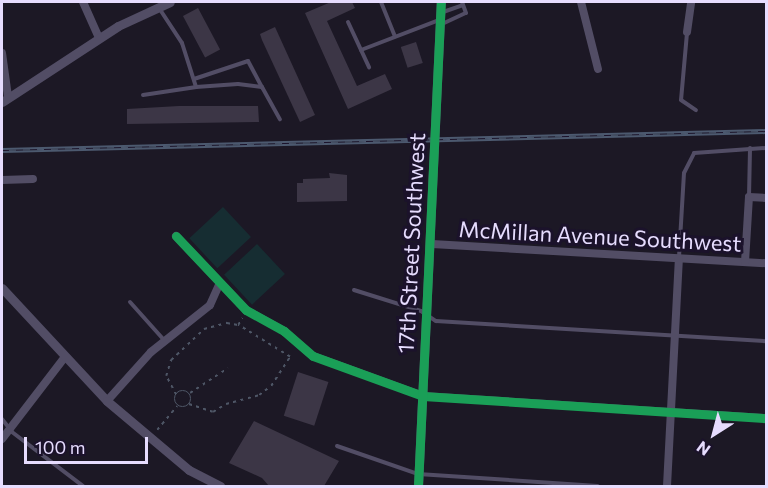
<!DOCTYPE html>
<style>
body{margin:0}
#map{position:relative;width:768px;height:488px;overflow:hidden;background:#1c1825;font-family:Commissioner,sans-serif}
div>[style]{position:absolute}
.green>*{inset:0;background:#162d32;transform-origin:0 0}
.building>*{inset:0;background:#3c3646;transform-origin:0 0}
.path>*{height:1.5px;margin-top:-0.75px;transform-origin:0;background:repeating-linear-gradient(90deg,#4e5666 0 3px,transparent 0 7.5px)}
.path>.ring{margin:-0.75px;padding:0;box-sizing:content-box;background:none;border:1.5px solid #4e5666;border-radius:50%}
.service>*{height:4px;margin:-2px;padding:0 2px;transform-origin:2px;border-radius:2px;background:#524d65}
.minor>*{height:8px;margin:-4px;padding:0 4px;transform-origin:4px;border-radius:4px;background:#524d65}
.tertiary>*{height:9px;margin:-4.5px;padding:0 4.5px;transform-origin:4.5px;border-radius:4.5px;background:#524d65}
.rail>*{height:4.5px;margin-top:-2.25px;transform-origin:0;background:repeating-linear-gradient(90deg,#1b122b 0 7px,#4c596f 0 14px);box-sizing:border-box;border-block:2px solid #4c596f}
.cycleway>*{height:9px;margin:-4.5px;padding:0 4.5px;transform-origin:4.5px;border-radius:4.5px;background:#1a9f57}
span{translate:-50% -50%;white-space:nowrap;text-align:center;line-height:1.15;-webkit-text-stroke:6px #1b122b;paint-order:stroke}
.street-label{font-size:22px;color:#e6dcfe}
.frame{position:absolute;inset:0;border:3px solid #e6dcfe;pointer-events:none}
.north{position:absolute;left:684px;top:404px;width:60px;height:60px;-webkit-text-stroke:4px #1b122b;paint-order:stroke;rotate:216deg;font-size:16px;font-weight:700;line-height:24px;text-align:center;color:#e6dcfe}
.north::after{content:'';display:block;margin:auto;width:21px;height:27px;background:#e6dcfe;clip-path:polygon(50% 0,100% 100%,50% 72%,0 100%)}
.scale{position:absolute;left:24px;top:437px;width:124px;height:27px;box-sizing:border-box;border:3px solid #e6dcfe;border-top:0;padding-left:8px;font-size:18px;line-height:21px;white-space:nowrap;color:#e6dcfe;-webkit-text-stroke:4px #1b122b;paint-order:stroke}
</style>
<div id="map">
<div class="green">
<i style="left:223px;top:207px;width:41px;height:46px;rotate:47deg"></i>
<i style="left:257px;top:244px;width:41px;height:45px;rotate:47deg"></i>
</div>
<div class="building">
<i style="clip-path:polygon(331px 2px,352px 2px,355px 8px,327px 21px,357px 86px,385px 74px,392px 89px,348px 109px,305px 13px)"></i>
<i style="left:198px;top:8px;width:47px;height:17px;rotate:62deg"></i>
<i style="clip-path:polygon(275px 27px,315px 115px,300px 122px,262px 40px,260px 34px)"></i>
<i style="left:416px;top:42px;width:22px;height:16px;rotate:72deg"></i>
<i style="clip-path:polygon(179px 106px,258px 106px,259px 122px,127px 124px,127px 109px)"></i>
<i style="clip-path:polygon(329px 173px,347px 175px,347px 201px,297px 202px,297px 183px,303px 183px,303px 179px,330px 178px)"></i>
<i style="left:298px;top:372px;width:32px;height:46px;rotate:18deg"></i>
<i style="clip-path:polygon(254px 421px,339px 461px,324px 486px,269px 486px,262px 478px,229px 463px)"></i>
</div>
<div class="path">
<i class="ring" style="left:175px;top:391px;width:14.5px;height:14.5px"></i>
<i style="left:190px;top:393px;width:45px;rotate:-33.3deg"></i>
<i style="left:176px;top:395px;width:21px;rotate:-118deg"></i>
<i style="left:166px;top:376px;width:17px;rotate:-73deg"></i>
<i style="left:171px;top:360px;width:45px;rotate:-43.2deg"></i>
<i style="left:204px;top:329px;width:24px;rotate:-15deg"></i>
<i style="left:227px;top:323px;width:11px;rotate:10deg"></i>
<i style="left:238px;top:325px;width:8px;rotate:-60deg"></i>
<i style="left:189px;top:404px;width:25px;rotate:18deg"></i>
<i style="left:213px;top:412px;width:15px;rotate:-32deg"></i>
<i style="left:226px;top:404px;width:34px;rotate:-15deg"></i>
<i style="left:259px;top:395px;width:15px;rotate:-37deg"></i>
<i style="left:271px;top:386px;width:35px;rotate:-57deg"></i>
<i style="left:290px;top:357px;width:61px;rotate:-148.4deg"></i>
<i style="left:157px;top:430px;width:31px;rotate:-50deg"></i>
</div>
<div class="service">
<i style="left:381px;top:2px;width:37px;rotate:68deg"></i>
<i style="left:159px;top:8px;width:42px;rotate:56.7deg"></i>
<i style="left:182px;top:43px;width:46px;rotate:72.3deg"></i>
<i style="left:196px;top:87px;width:42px;rotate:-4.1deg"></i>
<i style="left:238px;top:84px;width:24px;rotate:7deg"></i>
<i style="left:262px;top:87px;width:37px;rotate:61deg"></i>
<i style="left:443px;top:12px;width:21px;rotate:-19deg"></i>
<i style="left:348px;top:22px;width:50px;rotate:65deg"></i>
<i style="left:442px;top:24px;width:26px;rotate:-25deg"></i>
<i style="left:466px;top:13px;width:12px;rotate:-110deg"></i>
<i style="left:687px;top:33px;width:67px;rotate:95.1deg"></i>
<i style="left:681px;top:100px;width:18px;rotate:34deg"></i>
<i style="left:361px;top:50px;width:84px;rotate:-21deg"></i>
<i style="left:194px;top:79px;width:57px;rotate:-18.4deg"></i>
<i style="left:248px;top:61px;width:30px;rotate:62deg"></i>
<i style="left:143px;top:95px;width:54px;rotate:-8.6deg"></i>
<i style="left:749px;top:197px;width:49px;rotate:-88.8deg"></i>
<i style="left:679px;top:257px;width:84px;rotate:-86.6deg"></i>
<i style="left:684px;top:173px;width:22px;rotate:-63deg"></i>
<i style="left:694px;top:153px;width:72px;rotate:-4deg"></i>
<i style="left:354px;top:290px;width:70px;rotate:17.4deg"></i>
<i style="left:421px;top:311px;width:18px;rotate:34deg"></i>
<i style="left:436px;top:321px;width:331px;rotate:3.5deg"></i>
<i style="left:130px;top:302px;width:51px;rotate:48.2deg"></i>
<i style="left:2px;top:419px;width:16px;rotate:52deg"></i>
<i style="left:12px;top:432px;width:89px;rotate:37.3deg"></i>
<i style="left:337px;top:446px;width:86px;rotate:19.1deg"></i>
<i style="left:418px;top:474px;width:180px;rotate:3.8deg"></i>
</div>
<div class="minor">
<i style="left:83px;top:2px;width:39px;rotate:66deg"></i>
<i style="left:581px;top:2px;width:69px;rotate:75.8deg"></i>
<i style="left:687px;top:32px;width:30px;rotate:-82deg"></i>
<i style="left:2px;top:53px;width:44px;rotate:82.2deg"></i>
<i style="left:2px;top:180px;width:31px;rotate:-2deg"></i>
<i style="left:176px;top:236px;width:102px;rotate:46.6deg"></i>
<i style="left:246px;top:310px;width:43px;rotate:28.9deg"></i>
<i style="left:284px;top:331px;width:38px;rotate:41deg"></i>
<i style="left:313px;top:356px;width:117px;rotate:20deg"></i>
<i style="left:423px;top:396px;width:344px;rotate:3.7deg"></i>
<i style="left:432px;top:244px;width:335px;rotate:3.3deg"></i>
<i style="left:745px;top:262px;width:65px;rotate:-86.5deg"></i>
<i style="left:749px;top:197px;width:17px;rotate:3deg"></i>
<i style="left:107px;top:401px;width:66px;rotate:-48.1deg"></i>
<i style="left:151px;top:352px;width:75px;rotate:-38.5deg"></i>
<i style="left:210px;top:305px;width:24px;rotate:-66deg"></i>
<i style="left:2px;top:439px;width:103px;rotate:-52.5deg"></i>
<i style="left:667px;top:486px;width:228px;rotate:-87deg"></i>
</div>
<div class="tertiary">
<i style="left:2px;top:102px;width:139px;rotate:-33.2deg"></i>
<i style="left:118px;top:26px;width:57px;rotate:-24.8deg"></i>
<i style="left:2px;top:288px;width:154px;rotate:47.1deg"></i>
<i style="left:107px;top:401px;width:107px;rotate:40.1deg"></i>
<i style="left:189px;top:470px;width:35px;rotate:27deg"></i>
<i style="left:418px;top:486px;width:485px;rotate:-87.3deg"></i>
</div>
<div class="rail">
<i style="left:2px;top:150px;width:764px;rotate:-1.42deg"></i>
</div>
<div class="cycleway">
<i style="left:176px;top:236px;width:102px;rotate:46.6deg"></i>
<i style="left:246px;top:310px;width:43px;rotate:28.9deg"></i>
<i style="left:284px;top:331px;width:38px;rotate:41deg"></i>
<i style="left:313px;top:356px;width:117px;rotate:20deg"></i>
<i style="left:423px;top:396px;width:344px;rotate:3.7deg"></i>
<i style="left:418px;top:486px;width:485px;rotate:-87.3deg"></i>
</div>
<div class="street-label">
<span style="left:600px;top:236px;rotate:3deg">McMillan Avenue Southwest</span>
<span style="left:411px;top:243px;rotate:-87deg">17th Street Southwest</span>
</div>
<div class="frame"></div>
<div class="north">N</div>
<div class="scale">100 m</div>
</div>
